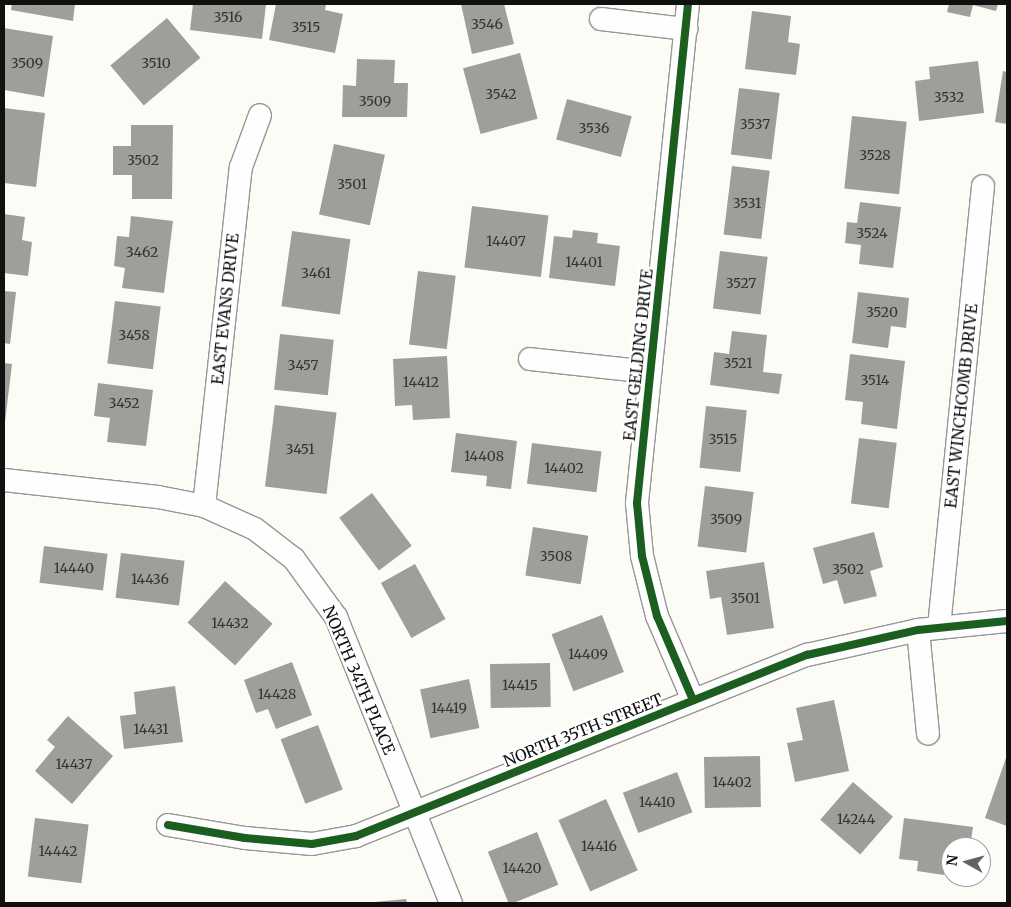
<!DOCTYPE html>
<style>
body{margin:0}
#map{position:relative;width:1011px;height:907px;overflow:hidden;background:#fcfbf5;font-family:Merriweather,serif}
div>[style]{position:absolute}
.building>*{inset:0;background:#a09e9a;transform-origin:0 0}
.roads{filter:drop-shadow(1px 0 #969693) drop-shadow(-1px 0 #969693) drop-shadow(0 1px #969693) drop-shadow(0 -1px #969693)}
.minor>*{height:22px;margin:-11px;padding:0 11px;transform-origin:11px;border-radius:11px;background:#fffefe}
.cycleway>*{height:8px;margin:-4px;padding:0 4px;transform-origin:4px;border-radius:4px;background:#1b5e20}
span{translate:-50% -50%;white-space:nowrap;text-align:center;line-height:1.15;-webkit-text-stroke:5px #fff;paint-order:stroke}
.number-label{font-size:14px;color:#343432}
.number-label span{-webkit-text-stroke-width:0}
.street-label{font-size:16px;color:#101010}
.frame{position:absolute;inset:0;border:5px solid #101010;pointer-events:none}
.north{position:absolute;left:941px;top:837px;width:50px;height:50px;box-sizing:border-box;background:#fff;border:1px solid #9f9f9f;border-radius:50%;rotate:277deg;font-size:14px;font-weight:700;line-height:20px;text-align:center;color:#101010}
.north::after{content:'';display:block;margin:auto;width:18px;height:22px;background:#636260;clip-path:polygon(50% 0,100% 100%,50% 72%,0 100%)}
</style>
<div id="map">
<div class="building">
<i style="clip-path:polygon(12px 4px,75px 4px,73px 21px,11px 10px)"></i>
<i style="clip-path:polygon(193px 4px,266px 4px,262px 39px,190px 30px)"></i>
<i style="clip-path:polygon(276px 4px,326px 4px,325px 10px,343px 14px,335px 53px,269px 40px)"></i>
<i style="clip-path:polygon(461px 4px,504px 4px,514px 44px,472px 54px)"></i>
<i style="clip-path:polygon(949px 4px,998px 4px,996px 11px,973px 5px,970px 17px,947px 12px)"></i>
<i style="clip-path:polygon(752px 11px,791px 16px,788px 42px,800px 44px,796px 75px,745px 69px)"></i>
<i style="left:167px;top:18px;width:52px;height:74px;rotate:50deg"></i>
<i style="clip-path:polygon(4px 28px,53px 36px,44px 97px,4px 90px)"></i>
<i style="left:520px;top:53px;width:68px;height:59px;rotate:75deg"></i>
<i style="clip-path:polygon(357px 59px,395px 60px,394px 83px,408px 83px,407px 117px,342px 117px,343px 85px,356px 86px)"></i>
<i style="clip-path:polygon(978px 61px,984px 113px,919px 121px,915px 81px,930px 79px,929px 67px)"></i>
<i style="clip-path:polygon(1003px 71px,1007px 72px,1007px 124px,995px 122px)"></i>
<i style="left:739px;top:88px;width:41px;height:67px;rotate:7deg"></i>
<i style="left:567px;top:99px;width:67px;height:42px;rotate:15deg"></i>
<i style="clip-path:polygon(4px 108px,45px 113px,36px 187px,4px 183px)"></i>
<i style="left:852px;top:116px;width:55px;height:73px;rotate:6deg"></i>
<i style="clip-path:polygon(131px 125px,173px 125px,172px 199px,132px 199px,132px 175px,113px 175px,113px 146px,131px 146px)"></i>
<i style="left:334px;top:144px;width:52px;height:72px;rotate:12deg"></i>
<i style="left:732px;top:166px;width:38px;height:69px;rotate:7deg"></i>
<i style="clip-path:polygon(860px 202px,901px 207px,893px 268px,859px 264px,861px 245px,845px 243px,847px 222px,857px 223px)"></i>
<i style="left:472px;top:206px;width:77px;height:62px;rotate:7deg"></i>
<i style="clip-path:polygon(4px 214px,25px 217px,22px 240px,32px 242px,28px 276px,4px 273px)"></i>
<i style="clip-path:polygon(131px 216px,173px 221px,164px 293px,122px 288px,125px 268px,114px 266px,117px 236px,129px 237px)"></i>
<i style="clip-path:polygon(573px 230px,598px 233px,597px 243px,620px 246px,615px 286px,549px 278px,554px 236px,572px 238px)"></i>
<i style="left:292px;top:231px;width:59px;height:76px;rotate:8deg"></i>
<i style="left:720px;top:251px;width:48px;height:58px;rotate:7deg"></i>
<i style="left:418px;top:271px;width:38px;height:74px;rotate:7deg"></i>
<i style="clip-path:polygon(4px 291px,16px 292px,10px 344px,4px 343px)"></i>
<i style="clip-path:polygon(858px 292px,909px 298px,906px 328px,891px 326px,888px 348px,852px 343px)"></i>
<i style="left:115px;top:301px;width:46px;height:63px;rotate:7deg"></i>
<i style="clip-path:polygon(732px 331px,767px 335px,763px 372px,782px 374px,779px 394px,710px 385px,714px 352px,729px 354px)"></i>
<i style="left:280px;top:334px;width:54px;height:56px;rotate:6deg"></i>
<i style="clip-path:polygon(850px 354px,905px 361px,897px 429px,861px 424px,863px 402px,845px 400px)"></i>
<i style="clip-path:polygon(447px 356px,450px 418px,413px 420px,412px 405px,395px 406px,393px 359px)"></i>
<i style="clip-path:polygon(4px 363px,12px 364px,5px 422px,4px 422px)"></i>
<i style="clip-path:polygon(98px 383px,153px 390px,146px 446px,107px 442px,110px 418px,94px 416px)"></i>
<i style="left:275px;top:405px;width:62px;height:82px;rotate:7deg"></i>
<i style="left:706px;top:406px;width:41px;height:62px;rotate:6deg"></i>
<i style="clip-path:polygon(456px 433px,517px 441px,511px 489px,486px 486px,487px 476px,451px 472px)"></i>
<i style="left:859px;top:438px;width:38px;height:66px;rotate:7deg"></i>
<i style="left:532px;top:443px;width:70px;height:41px;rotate:7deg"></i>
<i style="left:705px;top:486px;width:49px;height:61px;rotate:7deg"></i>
<i style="left:372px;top:493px;width:66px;height:41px;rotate:53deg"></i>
<i style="left:533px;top:527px;width:56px;height:49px;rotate:9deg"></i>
<i style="clip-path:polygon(874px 532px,883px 567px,870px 571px,877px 596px,844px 604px,837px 580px,823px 584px,813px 548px)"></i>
<i style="left:44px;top:546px;width:64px;height:37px;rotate:7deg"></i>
<i style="left:121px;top:553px;width:64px;height:45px;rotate:7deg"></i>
<i style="clip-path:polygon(764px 562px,774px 628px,727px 635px,721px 597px,710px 599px,706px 571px)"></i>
<i style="left:415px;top:564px;width:63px;height:39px;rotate:61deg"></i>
<i style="left:225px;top:581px;width:64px;height:56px;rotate:42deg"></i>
<i style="left:602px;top:615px;width:61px;height:54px;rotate:69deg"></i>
<i style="clip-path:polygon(292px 662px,312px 715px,276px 729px,268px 709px,256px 713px,244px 680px)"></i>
<i style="left:550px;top:663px;width:44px;height:60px;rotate:89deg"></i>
<i style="left:469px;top:679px;width:50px;height:50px;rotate:78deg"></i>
<i style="clip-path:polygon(175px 686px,183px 742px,124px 749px,120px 716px,136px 714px,134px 692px)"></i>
<i style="clip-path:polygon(834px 700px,849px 771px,795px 782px,787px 743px,803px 740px,796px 708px)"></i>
<i style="clip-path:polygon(68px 716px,113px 756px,72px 804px,35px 771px,55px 747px,47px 740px)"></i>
<i style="left:318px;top:725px;width:69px;height:40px;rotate:69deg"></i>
<i style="clip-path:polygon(1007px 755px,1007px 826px,985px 818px)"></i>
<i style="left:760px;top:756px;width:51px;height:56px;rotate:89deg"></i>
<i style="left:677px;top:772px;width:43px;height:58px;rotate:69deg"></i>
<i style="left:853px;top:782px;width:53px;height:50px;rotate:41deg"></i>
<i style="left:606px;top:799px;width:78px;height:52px;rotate:66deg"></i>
<i style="left:35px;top:818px;width:54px;height:59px;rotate:7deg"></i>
<i style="clip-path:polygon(904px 818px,973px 827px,970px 847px,951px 847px,951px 864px,945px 864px,944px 875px,917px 871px,918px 861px,899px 859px)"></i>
<i style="left:537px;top:832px;width:57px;height:53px;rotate:68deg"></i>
<i style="clip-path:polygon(406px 899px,407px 903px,374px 903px,374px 902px)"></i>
</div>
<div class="roads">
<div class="minor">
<i style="left:688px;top:4px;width:502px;rotate:95.84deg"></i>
<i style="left:637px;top:503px;width:53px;rotate:84.6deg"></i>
<i style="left:642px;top:556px;width:62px;rotate:76deg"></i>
<i style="left:657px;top:616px;width:91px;rotate:66.8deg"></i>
<i style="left:601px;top:19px;width:86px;rotate:6.7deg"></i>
<i style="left:530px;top:359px;width:121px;rotate:6.2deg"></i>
<i style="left:4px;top:480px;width:155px;rotate:6.3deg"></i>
<i style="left:158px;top:497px;width:47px;rotate:11.1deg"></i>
<i style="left:204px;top:506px;width:56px;rotate:24.3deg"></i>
<i style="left:255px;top:529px;width:49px;rotate:37.6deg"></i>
<i style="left:294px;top:559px;width:72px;rotate:54.1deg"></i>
<i style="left:336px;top:617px;width:308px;rotate:68.1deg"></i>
<i style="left:204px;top:506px;width:341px;rotate:-83.8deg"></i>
<i style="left:241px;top:167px;width:55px;rotate:-69.9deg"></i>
<i style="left:939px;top:627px;width:443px;rotate:-84.3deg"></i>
<i style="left:918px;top:630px;width:104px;rotate:84.5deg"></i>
<i style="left:168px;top:825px;width:78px;rotate:9.6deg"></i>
<i style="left:245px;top:838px;width:67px;rotate:5.1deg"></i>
<i style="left:312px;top:844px;width:45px;rotate:-10.3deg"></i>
<i style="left:356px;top:836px;width:486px;rotate:-21.9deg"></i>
<i style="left:807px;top:655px;width:114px;rotate:-12.7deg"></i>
<i style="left:918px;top:630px;width:89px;rotate:-5.8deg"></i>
</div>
</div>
<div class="cycleway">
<i style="left:688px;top:4px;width:502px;rotate:95.84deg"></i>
<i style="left:637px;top:503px;width:53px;rotate:84.6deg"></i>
<i style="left:642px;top:556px;width:62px;rotate:76deg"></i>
<i style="left:657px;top:616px;width:91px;rotate:66.8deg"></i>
<i style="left:168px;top:825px;width:78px;rotate:9.6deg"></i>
<i style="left:245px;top:838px;width:67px;rotate:5.1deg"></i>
<i style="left:312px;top:844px;width:45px;rotate:-10.3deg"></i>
<i style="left:356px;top:836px;width:486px;rotate:-21.9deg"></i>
<i style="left:807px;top:655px;width:114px;rotate:-12.7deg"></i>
<i style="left:918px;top:630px;width:89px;rotate:-5.8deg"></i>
</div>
<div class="number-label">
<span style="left:228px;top:17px">3516</span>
<span style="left:487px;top:24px">3546</span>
<span style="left:306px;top:27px">3515</span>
<span style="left:27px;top:63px">3509</span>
<span style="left:156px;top:63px">3510</span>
<span style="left:501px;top:94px">3542</span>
<span style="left:949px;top:97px">3532</span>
<span style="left:375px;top:101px">3509</span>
<span style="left:755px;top:124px">3537</span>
<span style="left:594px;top:128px">3536</span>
<span style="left:875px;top:155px">3528</span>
<span style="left:143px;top:160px">3502</span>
<span style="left:352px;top:184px">3501</span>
<span style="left:747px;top:203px">3531</span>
<span style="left:872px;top:233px">3524</span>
<span style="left:506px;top:241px">14407</span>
<span style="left:142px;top:252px">3462</span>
<span style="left:584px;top:262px">14401</span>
<span style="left:316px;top:273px">3461</span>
<span style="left:741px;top:283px">3527</span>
<span style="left:882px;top:312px">3520</span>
<span style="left:134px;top:335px">3458</span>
<span style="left:738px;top:363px">3521</span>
<span style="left:303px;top:365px">3457</span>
<span style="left:875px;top:380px">3514</span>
<span style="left:421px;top:382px">14412</span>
<span style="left:124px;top:403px">3452</span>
<span style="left:723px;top:439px">3515</span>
<span style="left:300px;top:449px">3451</span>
<span style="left:484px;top:456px">14408</span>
<span style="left:564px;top:468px">14402</span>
<span style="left:726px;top:519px">3509</span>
<span style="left:556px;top:556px">3508</span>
<span style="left:74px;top:568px">14440</span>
<span style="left:848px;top:569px">3502</span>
<span style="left:150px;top:579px">14436</span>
<span style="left:745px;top:598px">3501</span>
<span style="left:230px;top:623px">14432</span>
<span style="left:588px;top:654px">14409</span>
<span style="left:520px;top:685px">14415</span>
<span style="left:277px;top:694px">14428</span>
<span style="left:449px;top:708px">14419</span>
<span style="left:151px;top:729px">14431</span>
<span style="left:74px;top:764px">14437</span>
<span style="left:732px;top:782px">14402</span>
<span style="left:657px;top:802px">14410</span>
<span style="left:856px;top:819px">14244</span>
<span style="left:599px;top:846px">14416</span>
<span style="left:58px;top:851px">14442</span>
<span style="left:522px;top:868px">14420</span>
</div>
<div class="street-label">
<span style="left:225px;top:309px;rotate:-84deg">EAST EVANS DRIVE</span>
<span style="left:638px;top:355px;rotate:-84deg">EAST GELDING DRIVE</span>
<span style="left:961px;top:406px;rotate:-84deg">EAST WINCHCOMB DRIVE</span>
<span style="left:359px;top:680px;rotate:67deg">NORTH 34TH PLACE</span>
<span style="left:583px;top:730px;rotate:-22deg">NORTH 35TH STREET</span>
</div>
<div class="frame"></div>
<div class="north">N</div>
</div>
